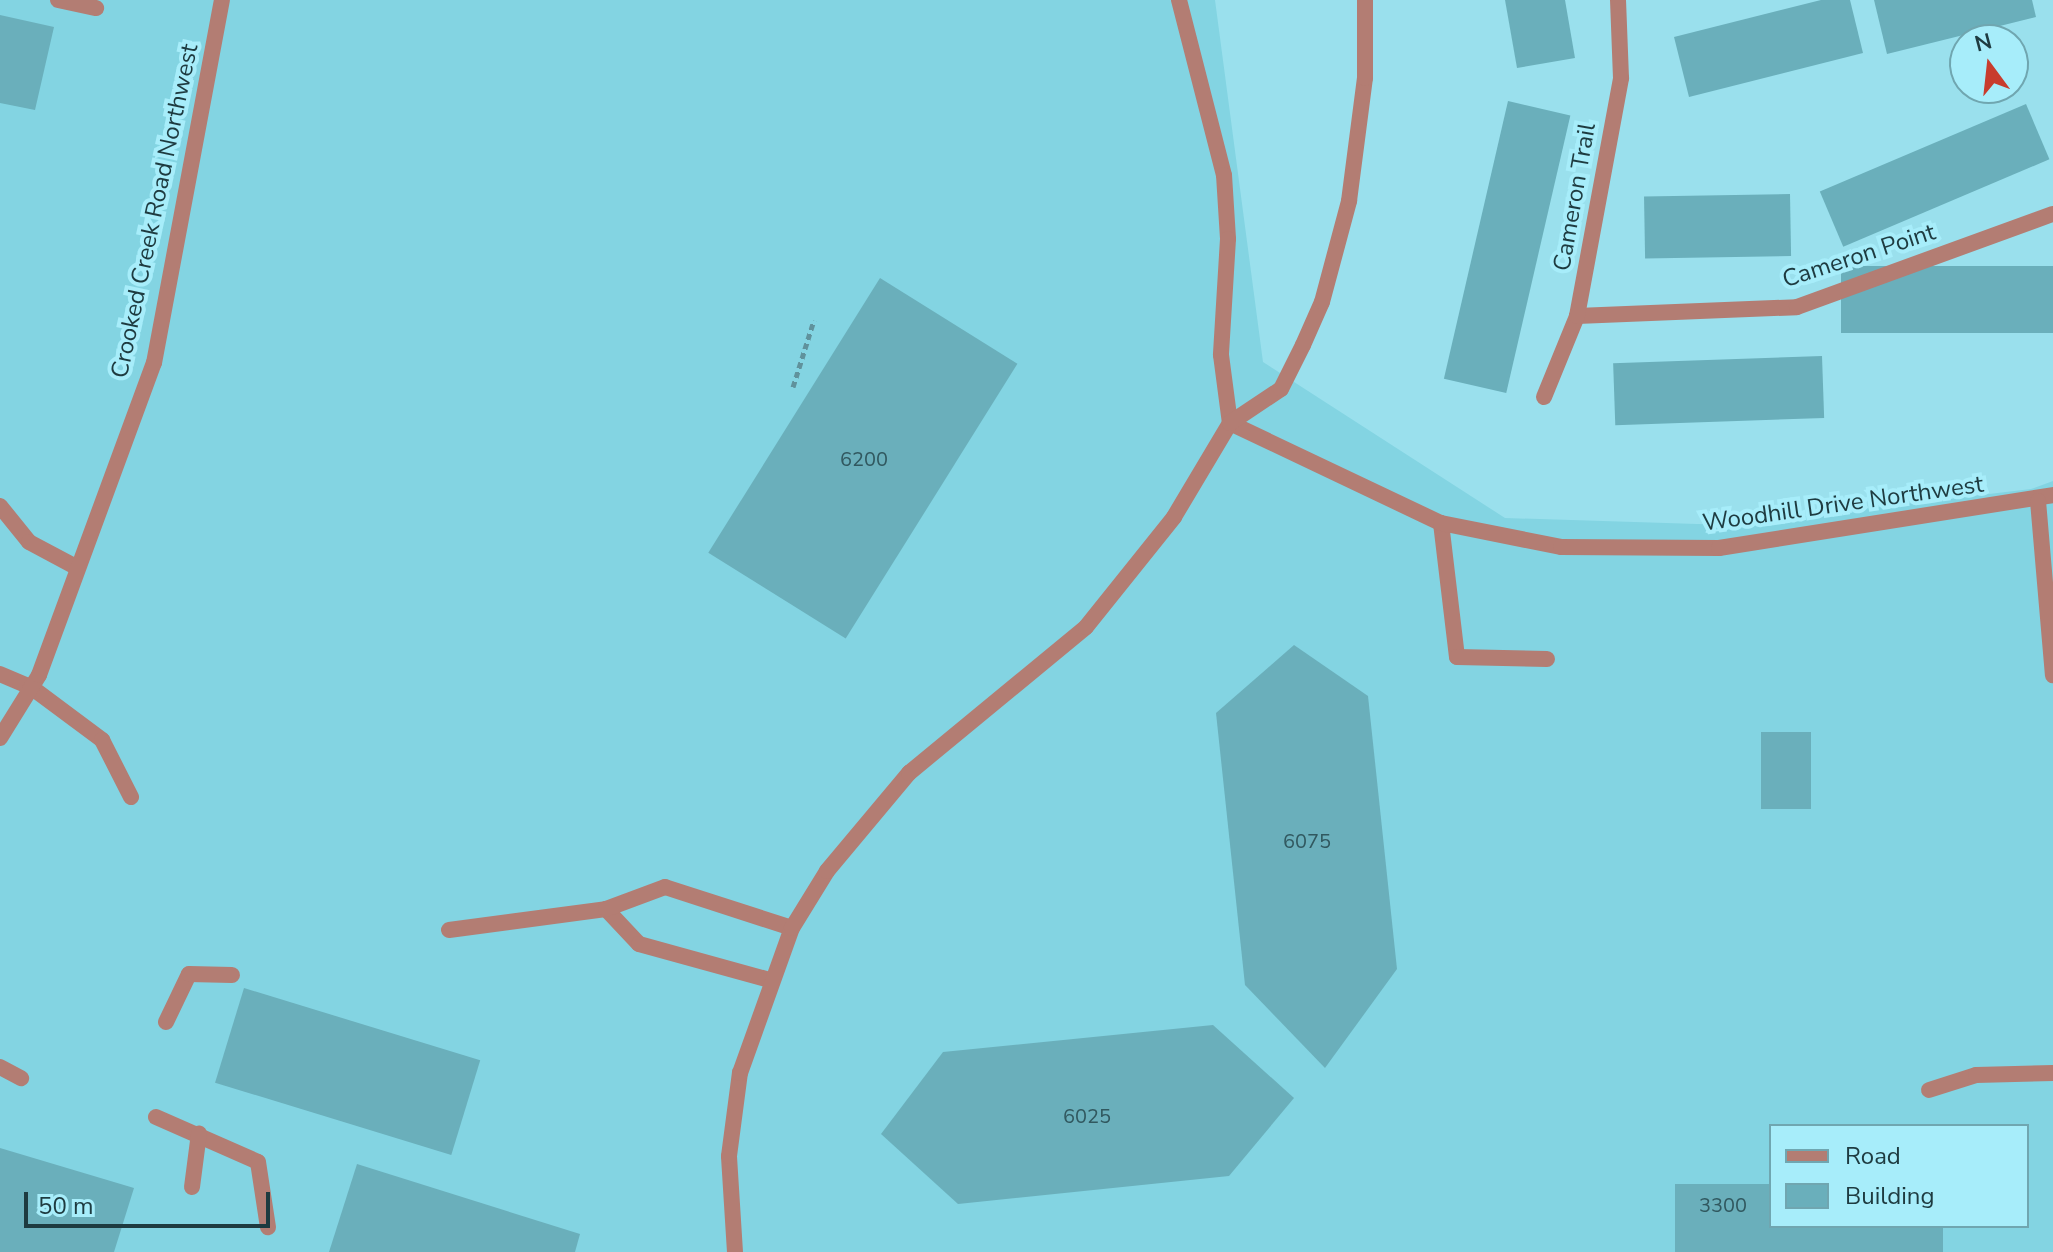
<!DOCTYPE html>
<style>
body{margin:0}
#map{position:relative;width:2053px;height:1252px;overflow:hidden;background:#9ae0ed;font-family:"Nunito Sans",sans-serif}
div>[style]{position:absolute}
.built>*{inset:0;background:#83d4e2}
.building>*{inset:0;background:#6aafbb;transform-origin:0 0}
.path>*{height:5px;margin-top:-2.5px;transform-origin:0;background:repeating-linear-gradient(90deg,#60929c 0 6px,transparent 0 10px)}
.service>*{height:16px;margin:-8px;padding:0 8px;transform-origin:8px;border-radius:8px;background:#b37d73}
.minor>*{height:16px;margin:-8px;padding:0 8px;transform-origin:8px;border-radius:8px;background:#b37d73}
.tertiary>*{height:16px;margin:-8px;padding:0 8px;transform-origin:8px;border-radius:8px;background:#b37d73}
span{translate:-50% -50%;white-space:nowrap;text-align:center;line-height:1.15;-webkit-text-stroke:8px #a7edfa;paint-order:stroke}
.number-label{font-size:20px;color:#31585f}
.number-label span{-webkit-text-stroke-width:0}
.street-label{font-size:24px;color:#1e3b40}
.legend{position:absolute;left:1769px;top:1124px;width:260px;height:104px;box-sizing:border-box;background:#a7edfa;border:2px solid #70a6b0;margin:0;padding:10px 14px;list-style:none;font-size:24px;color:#1e3b40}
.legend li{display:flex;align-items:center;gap:16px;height:40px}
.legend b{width:40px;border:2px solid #70a6b0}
.north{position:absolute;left:1949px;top:24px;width:80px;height:80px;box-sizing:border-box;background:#a7edfa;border:2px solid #70a6b0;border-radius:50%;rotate:345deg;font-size:22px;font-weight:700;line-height:32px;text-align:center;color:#1e3b40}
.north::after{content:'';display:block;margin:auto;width:28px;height:36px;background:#c83c2d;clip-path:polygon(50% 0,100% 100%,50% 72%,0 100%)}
.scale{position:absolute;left:24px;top:1192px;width:246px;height:36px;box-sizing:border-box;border:4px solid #1e3b40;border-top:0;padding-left:10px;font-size:24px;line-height:28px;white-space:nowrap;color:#1e3b40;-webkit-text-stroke:6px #a7edfa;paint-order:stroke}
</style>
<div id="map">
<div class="built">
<i style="clip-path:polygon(evenodd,0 0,1215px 0,1263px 362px,1505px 518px,1729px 525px,2031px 489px,2053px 481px,2053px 1252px,0 1252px,0 0,1771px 1126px,2027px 1126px,2027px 1226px,1771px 1226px,1771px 1126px)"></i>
</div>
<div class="building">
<i style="clip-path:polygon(1505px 0,1565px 0,1575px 58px,1517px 68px)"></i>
<i style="clip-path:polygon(1821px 0,1850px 0,1863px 53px,1689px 97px,1674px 37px)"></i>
<i style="clip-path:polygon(1874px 0,2032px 0,2036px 17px,1887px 54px)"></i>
<i style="clip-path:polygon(0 15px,54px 27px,35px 110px,0 103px)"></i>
<i style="left:1508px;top:101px;width:64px;height:285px;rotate:13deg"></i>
<i style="left:2026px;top:104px;width:60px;height:224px;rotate:67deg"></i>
<i style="left:1790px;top:194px;width:62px;height:146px;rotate:89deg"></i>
<i style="left:2053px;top:266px;width:67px;height:212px;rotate:90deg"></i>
<i style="left:880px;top:278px;width:162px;height:324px;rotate:32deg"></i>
<i style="left:1822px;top:356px;width:62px;height:209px;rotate:88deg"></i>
<i style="clip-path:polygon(1294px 645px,1368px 696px,1397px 969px,1325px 1068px,1245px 985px,1216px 713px)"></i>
<i style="left:1761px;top:732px;width:50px;height:77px"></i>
<i style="left:244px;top:988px;width:247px;height:99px;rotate:17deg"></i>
<i style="clip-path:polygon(1213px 1025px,1294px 1098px,1229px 1176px,958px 1204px,881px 1134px,943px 1052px)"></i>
<i style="clip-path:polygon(0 1148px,134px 1188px,114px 1252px,0 1252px)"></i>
<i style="clip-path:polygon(357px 1164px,580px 1234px,575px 1252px,329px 1252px)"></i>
<i style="clip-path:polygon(1675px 1184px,1771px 1184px,1771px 1226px,1943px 1226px,1943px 1252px,1675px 1252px)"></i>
</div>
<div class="path">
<i style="left:793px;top:387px;width:70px;rotate:-72.6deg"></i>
</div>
<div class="service">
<i style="left:58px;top:0;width:39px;rotate:12deg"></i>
<i style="left:0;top:506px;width:46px;rotate:51.1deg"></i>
<i style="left:29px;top:542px;width:55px;rotate:28deg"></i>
<i style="left:1441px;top:523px;width:135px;rotate:83.2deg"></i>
<i style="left:1457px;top:657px;width:90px;rotate:1.3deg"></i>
<i style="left:0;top:674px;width:34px;rotate:23deg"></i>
<i style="left:31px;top:687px;width:89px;rotate:36.7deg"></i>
<i style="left:102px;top:740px;width:64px;rotate:63deg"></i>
<i style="left:606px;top:909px;width:48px;rotate:46.7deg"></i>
<i style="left:639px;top:944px;width:136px;rotate:15.4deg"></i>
<i style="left:449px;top:930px;width:158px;rotate:-7.6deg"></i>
<i style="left:606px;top:909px;width:63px;rotate:-20.4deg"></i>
<i style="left:665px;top:887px;width:133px;rotate:17.9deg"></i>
<i style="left:166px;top:1022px;width:53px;rotate:-64.4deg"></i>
<i style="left:189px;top:974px;width:43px;rotate:1.3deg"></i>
<i style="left:0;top:1067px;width:24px;rotate:28deg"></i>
<i style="left:1929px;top:1090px;width:49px;rotate:-17.7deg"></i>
<i style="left:1976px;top:1075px;width:77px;rotate:-1.5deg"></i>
<i style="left:156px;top:1117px;width:111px;rotate:23.8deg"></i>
<i style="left:258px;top:1162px;width:66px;rotate:81.3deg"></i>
<i style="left:192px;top:1187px;width:54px;rotate:-82.6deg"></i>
</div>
<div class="minor">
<i style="left:1179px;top:0;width:181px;rotate:75.6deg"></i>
<i style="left:1224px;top:175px;width:64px;rotate:86.4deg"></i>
<i style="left:1228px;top:239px;width:116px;rotate:93.5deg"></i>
<i style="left:1221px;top:355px;width:69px;rotate:82.5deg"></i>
<i style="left:1577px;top:316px;width:220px;rotate:-2.3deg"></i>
<i style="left:1797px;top:307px;width:272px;rotate:-20deg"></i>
<i style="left:1544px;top:397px;width:87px;rotate:-67.8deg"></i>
<i style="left:1577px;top:316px;width:242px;rotate:-79.5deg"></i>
<i style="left:1621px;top:78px;width:78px;rotate:-92.2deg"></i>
<i style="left:1230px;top:423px;width:233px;rotate:25.4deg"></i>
<i style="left:1441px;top:523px;width:122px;rotate:11.3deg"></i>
<i style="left:1561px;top:547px;width:158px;rotate:0.4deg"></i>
<i style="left:1719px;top:548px;width:338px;rotate:-9deg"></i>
<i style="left:2038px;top:501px;width:175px;rotate:85.1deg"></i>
<i style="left:735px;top:1252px;width:96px;rotate:-93.6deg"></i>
<i style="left:729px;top:1156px;width:84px;rotate:-82.5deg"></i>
<i style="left:740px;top:1073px;width:154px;rotate:-70.3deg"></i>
<i style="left:792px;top:928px;width:67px;rotate:-58.4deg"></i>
<i style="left:827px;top:871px;width:128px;rotate:-50.1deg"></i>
<i style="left:909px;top:773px;width:229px;rotate:-39.5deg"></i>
<i style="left:1086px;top:627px;width:141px;rotate:-51.3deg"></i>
<i style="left:1174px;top:517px;width:109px;rotate:-59.2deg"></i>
<i style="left:1230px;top:423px;width:61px;rotate:-33.7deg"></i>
<i style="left:1281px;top:389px;width:49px;rotate:-63.4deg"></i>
<i style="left:1303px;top:345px;width:47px;rotate:-66.2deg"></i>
<i style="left:1322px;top:302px;width:105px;rotate:-75deg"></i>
<i style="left:1349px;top:201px;width:124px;rotate:-82.6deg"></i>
<i style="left:1365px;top:78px;width:78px;rotate:-90deg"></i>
</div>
<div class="tertiary">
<i style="left:0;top:738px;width:74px;rotate:-58.2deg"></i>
<i style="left:39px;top:675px;width:333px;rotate:-69.8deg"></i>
<i style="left:154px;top:363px;width:369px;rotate:-79.4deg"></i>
</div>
<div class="number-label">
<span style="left:864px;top:459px">6200</span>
<span style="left:1307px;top:841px">6075</span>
<span style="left:1087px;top:1116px">6025</span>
<span style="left:1723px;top:1205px">3300</span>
</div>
<div class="street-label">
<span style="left:1575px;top:197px;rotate:-80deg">Cameron Trail</span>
<span style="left:155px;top:211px;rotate:-78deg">Crooked Creek Road Northwest</span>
<span style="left:1859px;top:256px;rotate:-18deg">Cameron Point</span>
<span style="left:1843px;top:504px;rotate:-8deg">Woodhill Drive Northwest</span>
</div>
<ul class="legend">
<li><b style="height:10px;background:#b37d73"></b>Road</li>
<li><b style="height:22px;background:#6aafbb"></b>Building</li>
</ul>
<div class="north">N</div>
<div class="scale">50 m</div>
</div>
